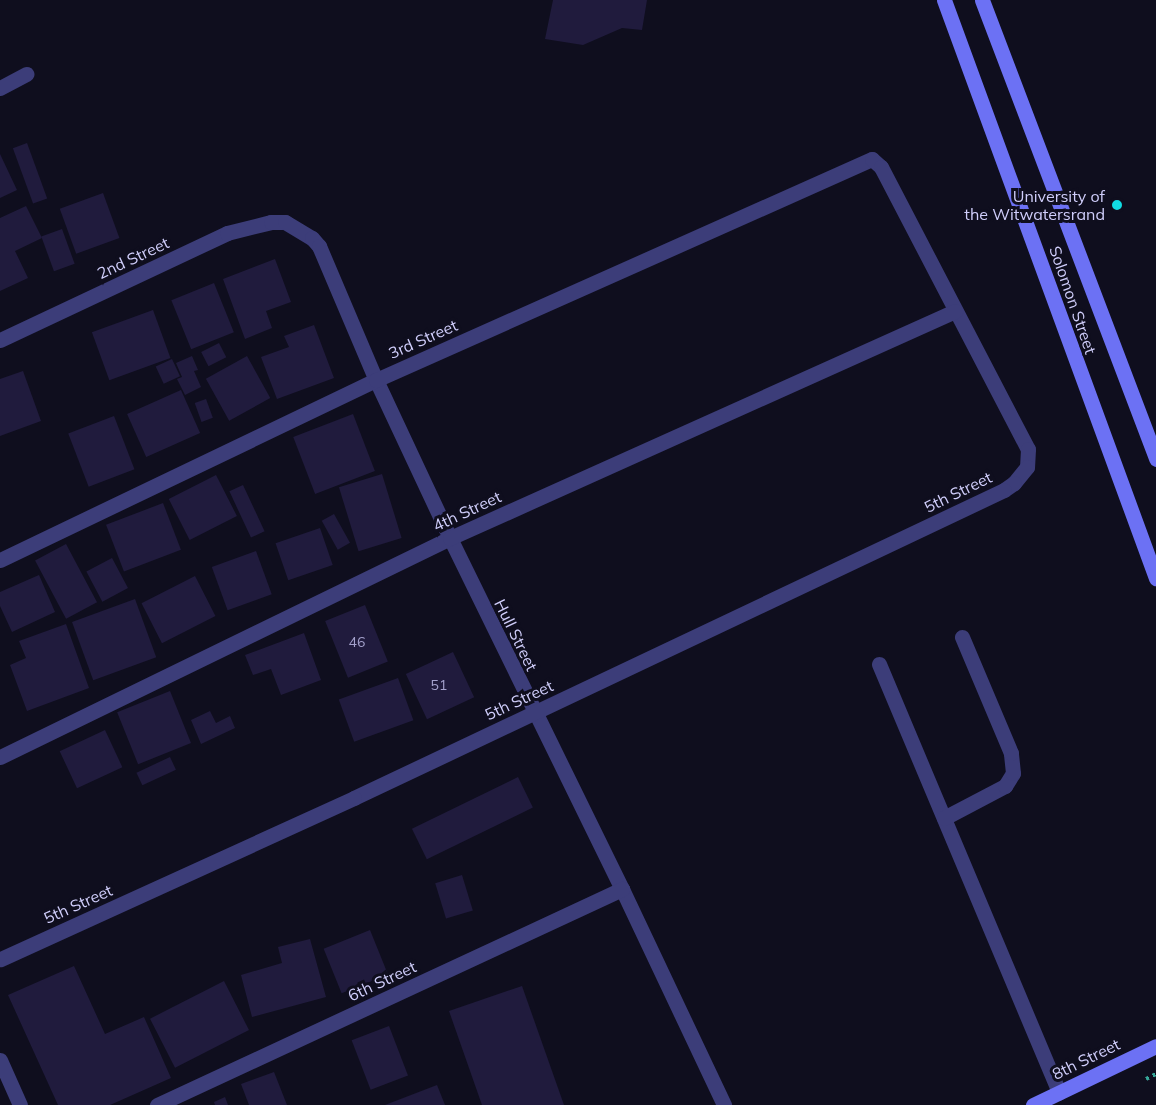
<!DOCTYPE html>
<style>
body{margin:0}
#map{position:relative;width:1156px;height:1105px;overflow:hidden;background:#0f0e1e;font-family:Mulish,sans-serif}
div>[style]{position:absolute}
.building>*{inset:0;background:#201b3d;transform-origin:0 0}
.path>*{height:4px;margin-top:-2px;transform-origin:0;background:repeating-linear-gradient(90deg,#36a799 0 3px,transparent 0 7.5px)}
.lane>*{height:15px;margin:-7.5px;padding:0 7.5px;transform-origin:7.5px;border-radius:7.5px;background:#3c3d79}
.street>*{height:15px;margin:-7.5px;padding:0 7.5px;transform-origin:7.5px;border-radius:7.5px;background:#3c3d79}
.secondary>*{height:15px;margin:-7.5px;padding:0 7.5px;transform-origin:7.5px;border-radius:7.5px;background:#6c71f4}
.dots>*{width:16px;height:16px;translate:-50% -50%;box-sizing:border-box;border:3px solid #0f0e1e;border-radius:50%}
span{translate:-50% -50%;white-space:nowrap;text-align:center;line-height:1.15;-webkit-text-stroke:6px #0f0e1e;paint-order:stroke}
.number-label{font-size:14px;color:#a4a1cc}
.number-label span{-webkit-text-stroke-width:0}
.poi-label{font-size:16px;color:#d0cefb}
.right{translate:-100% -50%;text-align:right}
.street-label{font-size:16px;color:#d0cefb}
</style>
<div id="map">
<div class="building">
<i style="clip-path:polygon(553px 0,647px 0,642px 30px,622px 28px,583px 45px,545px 39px)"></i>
<i style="left:27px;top:143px;width:59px;height:15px;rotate:70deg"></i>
<i style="clip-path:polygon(0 154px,17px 190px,0 198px)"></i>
<i style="left:103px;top:193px;width:48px;height:46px;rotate:70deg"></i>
<i style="clip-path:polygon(26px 206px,42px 238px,15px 251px,28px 278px,0 291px,0 218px)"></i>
<i style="left:62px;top:229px;width:37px;height:22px;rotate:70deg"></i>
<i style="clip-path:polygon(275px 259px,291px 302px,266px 311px,272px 328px,245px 339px,223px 279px)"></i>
<i style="left:214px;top:283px;width:53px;height:46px;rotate:68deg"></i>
<i style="left:153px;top:310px;width:51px;height:65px;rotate:70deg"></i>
<i style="clip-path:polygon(314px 325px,334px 378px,277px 399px,261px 357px,289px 347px,284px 336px)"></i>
<i style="left:219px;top:343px;width:16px;height:20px;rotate:63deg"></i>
<i style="clip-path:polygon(192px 356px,198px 370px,194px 371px,201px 387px,185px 395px,177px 379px,182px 377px,176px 363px)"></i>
<i style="left:247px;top:356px;width:48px;height:47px;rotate:61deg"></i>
<i style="left:172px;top:359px;width:19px;height:18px;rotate:65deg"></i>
<i style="clip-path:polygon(23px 371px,41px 421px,0 436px,0 379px)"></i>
<i style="left:181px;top:390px;width:47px;height:59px;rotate:66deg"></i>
<i style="left:206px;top:399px;width:20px;height:12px;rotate:70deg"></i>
<i style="left:353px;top:414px;width:61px;height:64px;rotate:69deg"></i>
<i style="left:114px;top:416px;width:57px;height:49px;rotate:69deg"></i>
<i style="left:382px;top:474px;width:67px;height:45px;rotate:73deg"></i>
<i style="left:216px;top:475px;width:46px;height:53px;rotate:63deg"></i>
<i style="left:243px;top:485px;width:51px;height:15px;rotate:65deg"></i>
<i style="left:163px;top:503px;width:50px;height:61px;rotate:69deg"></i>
<i style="left:334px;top:514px;width:33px;height:14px;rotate:61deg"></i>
<i style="left:320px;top:528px;width:39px;height:47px;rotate:71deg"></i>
<i style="left:66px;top:544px;width:66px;height:35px;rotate:62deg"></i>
<i style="left:256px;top:551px;width:46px;height:47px;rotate:70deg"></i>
<i style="left:112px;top:558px;width:34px;height:29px;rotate:62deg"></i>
<i style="clip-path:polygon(39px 575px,55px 612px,12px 632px,0 606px,0 592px)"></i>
<i style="left:195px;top:576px;width:45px;height:60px;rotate:63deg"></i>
<i style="left:135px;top:599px;width:62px;height:67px;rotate:70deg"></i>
<i style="left:365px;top:605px;width:61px;height:43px;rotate:68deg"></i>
<i style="clip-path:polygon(66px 624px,89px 688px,27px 711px,10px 665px,26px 658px,19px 641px)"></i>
<i style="clip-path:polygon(304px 633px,321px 680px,281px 695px,271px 669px,253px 675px,245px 655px)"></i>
<i style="left:453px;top:652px;width:50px;height:52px;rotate:65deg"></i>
<i style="left:398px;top:678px;width:45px;height:63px;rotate:70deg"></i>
<i style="left:170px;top:691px;width:56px;height:57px;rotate:68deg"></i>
<i style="clip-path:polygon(210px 711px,216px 723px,230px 716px,235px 728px,201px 744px,191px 720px)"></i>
<i style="left:105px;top:730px;width:41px;height:50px;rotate:65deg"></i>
<i style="left:170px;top:757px;width:14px;height:37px;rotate:65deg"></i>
<i style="left:518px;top:777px;width:34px;height:118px;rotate:64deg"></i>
<i style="left:462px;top:875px;width:37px;height:28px;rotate:73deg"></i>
<i style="left:370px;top:930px;width:48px;height:50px;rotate:68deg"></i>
<i style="clip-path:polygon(310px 939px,326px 997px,252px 1017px,241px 975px,282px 963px,278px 947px)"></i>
<i style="clip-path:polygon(74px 966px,105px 1034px,144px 1017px,171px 1078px,110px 1105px,58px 1105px,8px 995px)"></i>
<i style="left:224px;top:981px;width:55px;height:83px;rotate:63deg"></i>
<i style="clip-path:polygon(522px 986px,564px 1105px,482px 1105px,449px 1011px)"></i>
<i style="left:389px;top:1026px;width:53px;height:40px;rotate:69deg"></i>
<i style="clip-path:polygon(274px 1072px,287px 1105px,249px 1105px,241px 1084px)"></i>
<i style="clip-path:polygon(437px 1085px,445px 1105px,385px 1105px)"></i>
<i style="clip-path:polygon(225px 1097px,228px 1105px,215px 1105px,214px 1102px)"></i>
</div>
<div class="path">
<i style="left:1146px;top:1079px;width:11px;rotate:-27deg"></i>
</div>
<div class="lane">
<i style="left:879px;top:664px;width:465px;rotate:67.2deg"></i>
<i style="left:944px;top:818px;width:69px;rotate:-27.7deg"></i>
<i style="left:1005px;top:786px;width:15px;rotate:-58deg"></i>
<i style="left:1013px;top:773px;width:20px;rotate:-96deg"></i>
<i style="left:1011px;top:753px;width:126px;rotate:-112.9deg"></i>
</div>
<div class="street">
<i style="left:0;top:88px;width:30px;rotate:-28deg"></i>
<i style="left:0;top:340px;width:251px;rotate:-25.2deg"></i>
<i style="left:227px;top:233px;width:45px;rotate:-14deg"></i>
<i style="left:271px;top:222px;width:14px"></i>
<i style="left:285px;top:222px;width:31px;rotate:31deg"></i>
<i style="left:312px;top:238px;width:11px;rotate:49deg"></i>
<i style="left:319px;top:246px;width:146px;rotate:67deg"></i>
<i style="left:376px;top:380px;width:174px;rotate:64.9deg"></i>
<i style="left:450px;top:538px;width:391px;rotate:63.9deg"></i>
<i style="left:622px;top:889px;width:239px;rotate:64.7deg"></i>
<i style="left:0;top:560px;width:417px;rotate:-25.6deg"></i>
<i style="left:376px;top:380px;width:543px;rotate:-24.02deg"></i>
<i style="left:872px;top:159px;width:12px;rotate:42deg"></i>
<i style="left:881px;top:167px;width:318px;rotate:62.5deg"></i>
<i style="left:1028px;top:449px;width:18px;rotate:93deg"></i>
<i style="left:1027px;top:467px;width:21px;rotate:129deg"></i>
<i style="left:1014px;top:483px;width:12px;rotate:145deg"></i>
<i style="left:1004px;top:490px;width:719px;rotate:154.65deg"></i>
<i style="left:354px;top:798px;width:389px;rotate:155.5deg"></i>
<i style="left:0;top:757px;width:500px;rotate:-25.95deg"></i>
<i style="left:450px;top:538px;width:554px;rotate:-24.2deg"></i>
<i style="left:0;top:1060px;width:49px;rotate:66deg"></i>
<i style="left:157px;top:1105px;width:513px;rotate:-24.92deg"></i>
</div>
<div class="secondary">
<i style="left:944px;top:0;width:616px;rotate:69.86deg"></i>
<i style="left:982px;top:0;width:491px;rotate:69.2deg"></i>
<i style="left:1033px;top:1105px;width:136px;rotate:-25.6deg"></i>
</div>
<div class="dots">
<i style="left:1117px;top:205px;background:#11dce4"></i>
</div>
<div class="number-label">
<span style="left:357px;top:642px">46</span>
<span style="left:439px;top:685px">51</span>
</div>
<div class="poi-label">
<span class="right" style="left:1105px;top:205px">University of<br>the Witwatersrand</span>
</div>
<div class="street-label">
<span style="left:133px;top:258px;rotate:-25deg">2nd Street</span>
<span style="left:1073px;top:300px;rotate:71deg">Solomon Street</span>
<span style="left:423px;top:339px;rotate:-24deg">3rd Street</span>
<span style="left:958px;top:492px;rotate:-26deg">5th Street</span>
<span style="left:467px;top:511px;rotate:-25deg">4th Street</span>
<span style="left:516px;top:635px;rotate:64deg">Hull Street</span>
<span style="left:519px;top:700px;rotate:-25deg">5th Street</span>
<span style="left:78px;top:904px;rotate:-24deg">5th Street</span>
<span style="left:382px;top:981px;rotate:-25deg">6th Street</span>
<span style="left:1086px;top:1059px;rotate:-26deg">8th Street</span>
</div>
</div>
